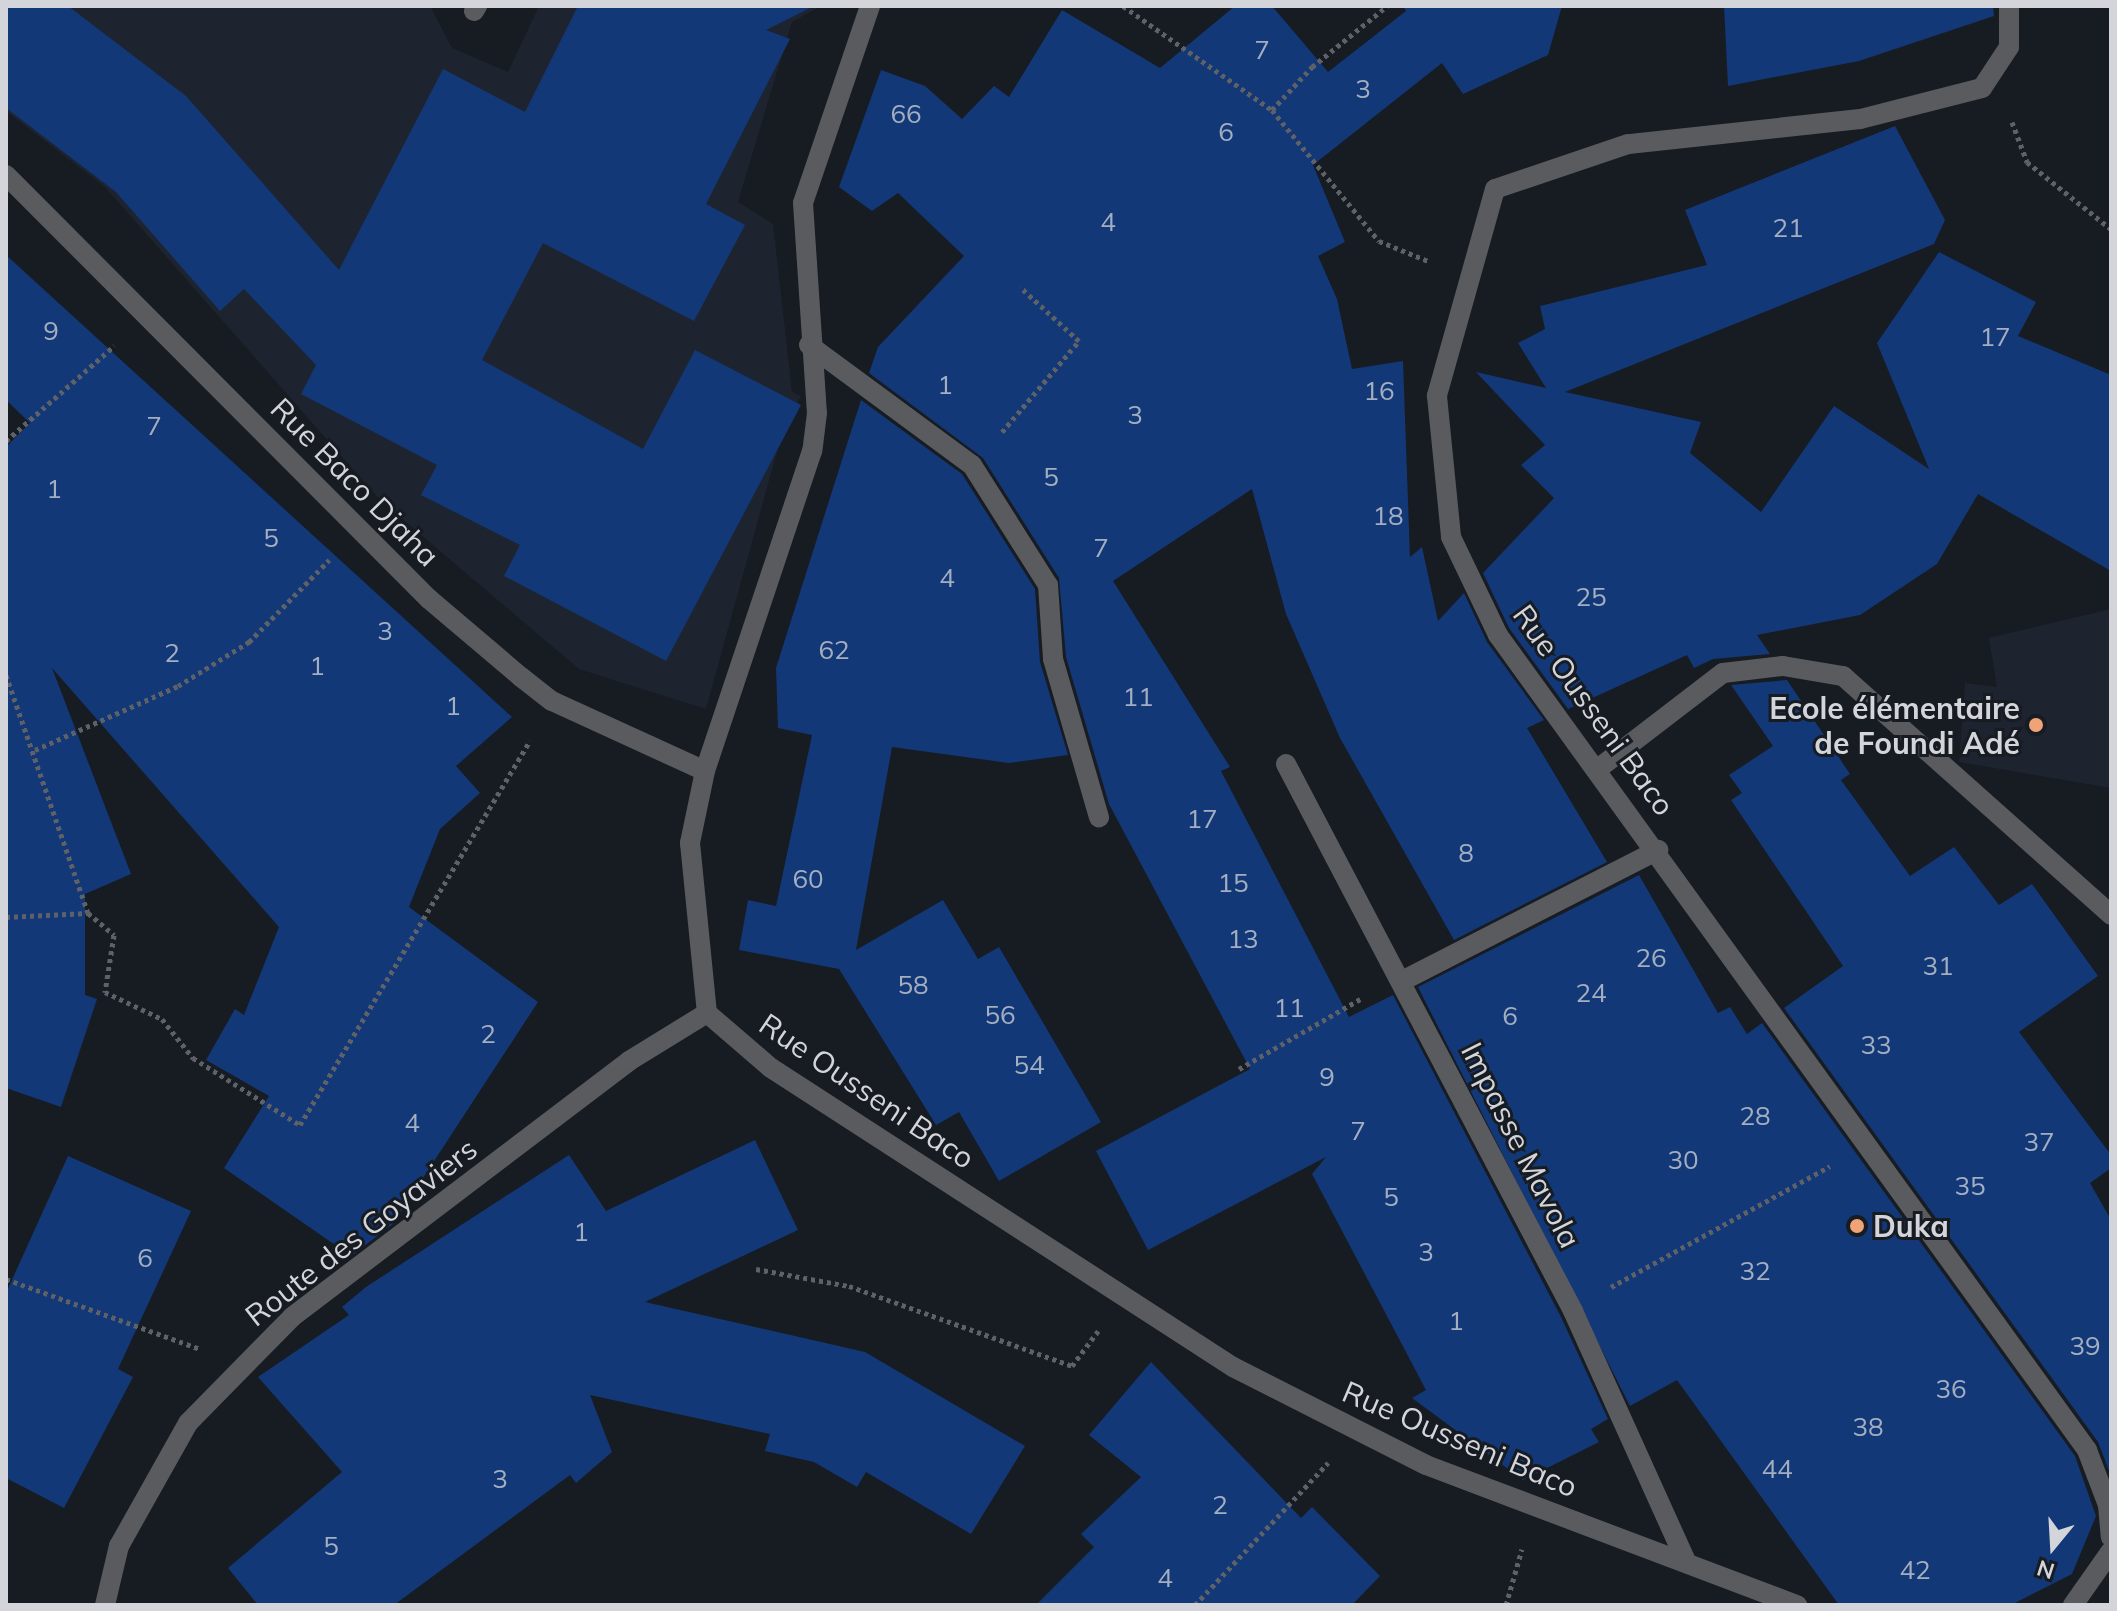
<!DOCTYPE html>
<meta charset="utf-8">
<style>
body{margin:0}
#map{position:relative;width:2117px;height:1611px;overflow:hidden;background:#171b22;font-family:Mulish,sans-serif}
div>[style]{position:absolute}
.built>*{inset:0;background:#1d2430}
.building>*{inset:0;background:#133877}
.path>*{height:5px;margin-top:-2.5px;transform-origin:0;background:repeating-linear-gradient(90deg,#5e6167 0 4px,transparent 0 8px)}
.minor>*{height:20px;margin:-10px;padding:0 10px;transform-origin:10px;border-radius:10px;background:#595b5f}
.dots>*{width:22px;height:22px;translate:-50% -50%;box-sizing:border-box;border:4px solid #171b22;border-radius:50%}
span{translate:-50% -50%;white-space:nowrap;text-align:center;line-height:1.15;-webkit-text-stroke:6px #171b22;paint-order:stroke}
.number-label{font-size:26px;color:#a3aec1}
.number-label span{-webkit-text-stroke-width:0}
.street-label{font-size:30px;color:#d3d5da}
.poi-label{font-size:30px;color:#d3d5da;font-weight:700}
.right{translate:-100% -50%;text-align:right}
.left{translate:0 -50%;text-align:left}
.frame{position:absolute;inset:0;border:8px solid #d3d5da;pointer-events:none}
.north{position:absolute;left:2013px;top:1507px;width:80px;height:80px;-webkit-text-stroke:6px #171b22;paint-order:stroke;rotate:198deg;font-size:22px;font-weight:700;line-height:32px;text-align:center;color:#d3d5da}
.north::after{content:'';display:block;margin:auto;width:28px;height:36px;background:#d3d5da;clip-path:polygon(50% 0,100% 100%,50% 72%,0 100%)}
</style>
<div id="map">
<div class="built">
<i style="clip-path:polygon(6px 6px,430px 6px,452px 48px,508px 72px,539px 6px,821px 6px,792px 22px,738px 202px,773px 224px,792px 392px,801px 396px,782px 433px,706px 709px,579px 669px,380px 500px,105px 187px,6px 111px)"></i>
<i style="clip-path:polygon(2111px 609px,2111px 788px,1959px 762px,1965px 683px,1997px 687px,1989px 638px)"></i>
</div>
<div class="building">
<i style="clip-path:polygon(6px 6px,68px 6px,186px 96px,339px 270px,443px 69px,525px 112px,578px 6px,814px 6px,766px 30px,790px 39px,706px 204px,745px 225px,694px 321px,543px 243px,482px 360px,643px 449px,695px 350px,801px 405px,666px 661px,504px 576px,520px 545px,421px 495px,437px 465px,301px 394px,316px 365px,244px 289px,220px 311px,116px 192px,6px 108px)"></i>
<i style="clip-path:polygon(1235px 6px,1272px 6px,1328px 72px,1406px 11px,1403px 6px,1562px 6px,1548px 55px,1463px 94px,1442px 63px,1313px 165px,1345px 242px,1318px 256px,1337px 299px,1352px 369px,1403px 361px,1410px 557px,1422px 547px,1438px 621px,1464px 593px,1487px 642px,1544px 720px,1527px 728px,1607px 862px,1454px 940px,1340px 738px,1286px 614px,1252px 489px,1113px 581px,1230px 767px,1221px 771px,1349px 1017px,1393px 995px,1561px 1317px,1608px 1419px,1591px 1429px,1599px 1442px,1523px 1480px,1412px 1398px,1426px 1390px,1312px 1174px,1326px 1157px,1148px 1250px,1096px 1151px,1250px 1069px,1109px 804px,1066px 657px,1059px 578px,983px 458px,869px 373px,878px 347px,964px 256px,898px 193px,872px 211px,839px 187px,881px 70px,925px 86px,962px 119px,994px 86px,1009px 97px,1062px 10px,1160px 68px)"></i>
<i style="clip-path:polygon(1724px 6px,1993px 6px,1994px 16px,1859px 61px,1728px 86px)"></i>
<i style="clip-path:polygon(1895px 126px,1945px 220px,1934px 244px,1565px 392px,1701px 422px,1690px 453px,1761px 512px,1834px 406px,1929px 469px,1877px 343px,1939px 252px,2036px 302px,2018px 336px,2111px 375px,2111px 571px,1978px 494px,1937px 564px,1860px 615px,1757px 635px,1770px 654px,1713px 659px,1694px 668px,1687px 655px,1568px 709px,1509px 628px,1483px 573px,1554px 498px,1521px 465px,1545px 445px,1476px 372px,1546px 388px,1518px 343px,1545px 329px,1540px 306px,1707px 265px,1685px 210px)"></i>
<i style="clip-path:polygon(6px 255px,512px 717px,456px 766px,480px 793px,440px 829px,409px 907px,538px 1002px,393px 1224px,351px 1256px,224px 1168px,269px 1096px,206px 1060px,235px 1009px,244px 1015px,279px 927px,52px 668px,131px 874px,85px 894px,85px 995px,97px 999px,61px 1107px,6px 1088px,6px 447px,30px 423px,6px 400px)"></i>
<i style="clip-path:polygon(861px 400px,962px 474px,1035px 589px,1040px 662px,1068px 755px,1009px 763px,892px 747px,856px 950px,943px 900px,978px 959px,999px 947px,1101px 1122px,999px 1181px,959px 1112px,936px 1125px,839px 969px,739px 950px,748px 900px,776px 906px,812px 735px,778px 728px,776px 668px)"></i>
<i style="clip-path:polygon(1787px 680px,1850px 774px,1841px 780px,1910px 876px,1954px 847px,1999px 905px,2032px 884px,2098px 976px,2019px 1032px,2111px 1155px,2111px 1168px,2090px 1183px,2111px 1220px,2111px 1476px,2098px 1442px,1784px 1008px,1843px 966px,1731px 800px,1742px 793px,1729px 775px,1773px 746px,1731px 685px)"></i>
<i style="clip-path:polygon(1639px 875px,1718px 1013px,1730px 1007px,1747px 1034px,1762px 1023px,2075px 1456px,2096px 1516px,2072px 1574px,2011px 1605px,1839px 1605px,1677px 1380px,1630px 1406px,1418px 987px)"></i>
<i style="clip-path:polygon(755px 1140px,798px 1230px,645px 1302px,865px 1352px,1025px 1446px,971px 1534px,866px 1472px,857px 1487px,814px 1462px,765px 1451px,770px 1434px,590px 1395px,612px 1452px,576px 1483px,570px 1475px,394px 1605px,258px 1605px,228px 1568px,342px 1472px,258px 1377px,349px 1315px,342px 1307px,366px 1287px,569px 1155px,606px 1211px)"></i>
<i style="clip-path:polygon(68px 1156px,191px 1211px,118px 1369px,133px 1377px,64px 1508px,6px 1478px,6px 1293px)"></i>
<i style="clip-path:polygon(1151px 1362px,1301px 1518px,1312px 1507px,1380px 1576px,1352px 1605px,1036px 1605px,1094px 1547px,1081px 1534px,1141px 1477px,1089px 1435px)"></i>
</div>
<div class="path">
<i style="left:1123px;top:6px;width:182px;rotate:34.9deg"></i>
<i style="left:1272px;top:110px;width:169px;rotate:50.8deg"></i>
<i style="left:1379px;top:241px;width:53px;rotate:22.2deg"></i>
<i style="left:1272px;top:110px;width:59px;rotate:-47.1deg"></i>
<i style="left:1312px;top:67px;width:97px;rotate:-39.1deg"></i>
<i style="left:2012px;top:122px;width:43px;rotate:69.4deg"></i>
<i style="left:2027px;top:162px;width:107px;rotate:38.6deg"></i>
<i style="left:1002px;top:432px;width:119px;rotate:-49.8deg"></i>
<i style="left:1079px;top:341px;width:80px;rotate:-137.5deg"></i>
<i style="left:6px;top:441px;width:144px;rotate:-41.3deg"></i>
<i style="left:6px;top:675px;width:252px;rotate:71deg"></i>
<i style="left:35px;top:750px;width:157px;rotate:-24.1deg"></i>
<i style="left:178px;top:686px;width:84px;rotate:-31.8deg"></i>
<i style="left:249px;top:642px;width:115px;rotate:-45.7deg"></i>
<i style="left:6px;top:917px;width:82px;rotate:-2.8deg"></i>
<i style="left:88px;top:913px;width:34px;rotate:40deg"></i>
<i style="left:114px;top:935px;width:58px;rotate:99deg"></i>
<i style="left:105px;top:992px;width:63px;rotate:25.3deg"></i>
<i style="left:162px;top:1019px;width:50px;rotate:51.5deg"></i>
<i style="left:193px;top:1058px;width:126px;rotate:32.1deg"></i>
<i style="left:300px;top:1125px;width:448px;rotate:-59.1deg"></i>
<i style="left:1239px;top:1069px;width:140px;rotate:-30deg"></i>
<i style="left:756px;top:1269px;width:95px;rotate:10.4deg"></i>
<i style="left:849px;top:1286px;width:237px;rotate:19.7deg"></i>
<i style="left:1072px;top:1366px;width:44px;rotate:-53.4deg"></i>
<i style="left:6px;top:1279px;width:206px;rotate:19.8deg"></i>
<i style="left:1611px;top:1287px;width:250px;rotate:-28.9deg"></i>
<i style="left:1195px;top:1605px;width:195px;rotate:-46.9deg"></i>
<i style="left:1506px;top:1605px;width:58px;rotate:-74.1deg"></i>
</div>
<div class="minor">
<i style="left:870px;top:6px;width:208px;rotate:108.8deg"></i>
<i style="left:803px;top:203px;width:210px;rotate:86.2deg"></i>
<i style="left:817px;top:413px;width:38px;rotate:97deg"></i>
<i style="left:812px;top:451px;width:337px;rotate:108.5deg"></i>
<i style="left:705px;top:771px;width:74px;rotate:101.8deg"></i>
<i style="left:690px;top:843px;width:171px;rotate:84.3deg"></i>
<i style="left:707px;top:1013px;width:84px;rotate:40.7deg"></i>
<i style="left:771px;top:1068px;width:550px;rotate:32.91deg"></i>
<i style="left:1233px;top:1367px;width:216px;rotate:26.9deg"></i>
<i style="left:1426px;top:1465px;width:397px;rotate:20.7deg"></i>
<i style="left:2009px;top:6px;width:41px;rotate:90deg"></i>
<i style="left:2009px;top:47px;width:49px;rotate:123.4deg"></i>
<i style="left:1982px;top:88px;width:126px;rotate:165.7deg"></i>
<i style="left:1860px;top:119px;width:233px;rotate:173.8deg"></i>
<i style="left:1628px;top:144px;width:140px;rotate:161.3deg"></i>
<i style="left:1495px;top:189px;width:215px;rotate:105.7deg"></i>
<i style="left:1437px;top:396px;width:142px;rotate:84.3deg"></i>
<i style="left:1451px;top:537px;width:109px;rotate:64.4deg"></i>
<i style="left:1498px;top:635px;width:1006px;rotate:54.14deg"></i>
<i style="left:2087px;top:1450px;width:59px;rotate:69.1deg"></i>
<i style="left:2108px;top:1505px;width:32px;rotate:85deg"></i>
<i style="left:474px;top:11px;width:6px;rotate:-59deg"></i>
<i style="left:6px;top:175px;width:599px;rotate:45.07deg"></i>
<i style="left:429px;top:599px;width:121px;rotate:40.3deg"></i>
<i style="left:521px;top:677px;width:39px;rotate:38deg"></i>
<i style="left:552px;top:701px;width:168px;rotate:24.6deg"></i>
<i style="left:809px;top:345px;width:202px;rotate:36.4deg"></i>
<i style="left:972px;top:465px;width:142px;rotate:57.7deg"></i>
<i style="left:1048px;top:585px;width:74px;rotate:86.1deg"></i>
<i style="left:1053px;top:659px;width:165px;rotate:73.8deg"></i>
<i style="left:1286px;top:764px;width:618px;rotate:62.31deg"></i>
<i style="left:1573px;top:1311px;width:274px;rotate:65.7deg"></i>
<i style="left:1599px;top:768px;width:156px;rotate:-37.5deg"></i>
<i style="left:1723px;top:673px;width:60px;rotate:-6.7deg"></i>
<i style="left:1783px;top:666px;width:61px;rotate:9.5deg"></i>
<i style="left:1843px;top:676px;width:359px;rotate:41.7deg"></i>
<i style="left:1402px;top:981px;width:288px;rotate:-27.1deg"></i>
<i style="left:105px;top:1605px;width:61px;rotate:-76.7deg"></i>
<i style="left:119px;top:1546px;width:141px;rotate:-60.7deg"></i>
<i style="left:188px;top:1423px;width:148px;rotate:-45.5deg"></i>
<i style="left:292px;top:1317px;width:423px;rotate:-37.2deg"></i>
<i style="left:629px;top:1061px;width:92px;rotate:-31.6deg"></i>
<i style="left:2073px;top:1605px;width:66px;rotate:-54.9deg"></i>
</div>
<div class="dots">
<i style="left:2036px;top:725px;background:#efa377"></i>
<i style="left:1857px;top:1226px;background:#efa377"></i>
</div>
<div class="number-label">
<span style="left:1262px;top:50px">7</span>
<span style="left:1363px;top:89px">3</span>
<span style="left:906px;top:114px">66</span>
<span style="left:1226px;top:132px">6</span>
<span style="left:1108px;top:222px">4</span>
<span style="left:1788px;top:228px">21</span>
<span style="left:51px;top:331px">9</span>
<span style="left:1995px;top:337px">17</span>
<span style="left:945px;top:385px">1</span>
<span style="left:1379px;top:391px">16</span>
<span style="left:1135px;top:415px">3</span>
<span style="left:154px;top:426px">7</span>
<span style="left:1051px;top:477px">5</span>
<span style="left:54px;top:489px">1</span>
<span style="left:1388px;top:516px">18</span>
<span style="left:271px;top:538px">5</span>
<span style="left:1101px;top:548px">7</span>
<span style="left:947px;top:578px">4</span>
<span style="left:1591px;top:597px">25</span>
<span style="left:385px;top:631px">3</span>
<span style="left:834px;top:650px">62</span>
<span style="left:172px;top:653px">2</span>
<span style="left:317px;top:666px">1</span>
<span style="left:1138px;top:697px">11</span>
<span style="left:453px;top:706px">1</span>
<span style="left:1202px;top:819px">17</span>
<span style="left:1466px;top:853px">8</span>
<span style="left:808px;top:879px">60</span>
<span style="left:1233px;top:883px">15</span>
<span style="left:1243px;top:939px">13</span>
<span style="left:1651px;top:958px">26</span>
<span style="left:1938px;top:966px">31</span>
<span style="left:913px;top:985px">58</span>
<span style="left:1591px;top:993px">24</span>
<span style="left:1289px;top:1008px">11</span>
<span style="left:1000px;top:1015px">56</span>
<span style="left:1510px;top:1016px">6</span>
<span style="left:488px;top:1034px">2</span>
<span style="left:1876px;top:1045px">33</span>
<span style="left:1029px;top:1065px">54</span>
<span style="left:1327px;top:1077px">9</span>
<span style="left:1755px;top:1116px">28</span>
<span style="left:412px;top:1123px">4</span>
<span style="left:1358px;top:1131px">7</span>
<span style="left:2039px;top:1142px">37</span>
<span style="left:1683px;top:1160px">30</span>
<span style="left:1970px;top:1186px">35</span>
<span style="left:1391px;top:1197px">5</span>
<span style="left:581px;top:1232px">1</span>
<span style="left:1426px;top:1252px">3</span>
<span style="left:145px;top:1258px">6</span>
<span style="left:1755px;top:1271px">32</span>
<span style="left:1456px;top:1321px">1</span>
<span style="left:2085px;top:1346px">39</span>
<span style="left:1951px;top:1389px">36</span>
<span style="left:1868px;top:1427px">38</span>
<span style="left:1777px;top:1469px">44</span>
<span style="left:500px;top:1479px">3</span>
<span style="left:1220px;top:1505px">2</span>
<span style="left:331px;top:1546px">5</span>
<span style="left:1915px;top:1570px">42</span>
<span style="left:1165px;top:1578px">4</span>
</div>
<div class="street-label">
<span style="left:355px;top:482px;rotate:45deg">Rue Baco Djaha</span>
<span style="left:1594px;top:710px;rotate:54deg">Rue Ousseni Baco</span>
<span style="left:867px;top:1091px;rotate:34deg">Rue Ousseni Baco</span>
<span style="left:1521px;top:1145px;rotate:63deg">Impasse Mavola</span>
<span style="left:361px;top:1232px;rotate:-38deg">Route des Goyaviers</span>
<span style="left:1460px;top:1439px;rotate:23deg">Rue Ousseni Baco</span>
</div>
<div class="poi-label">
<span class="right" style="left:2020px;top:725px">Ecole élémentaire<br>de Foundi Adé</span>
<span class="left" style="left:1873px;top:1226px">Duka</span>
</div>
<div class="frame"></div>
<div class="north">N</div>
</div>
